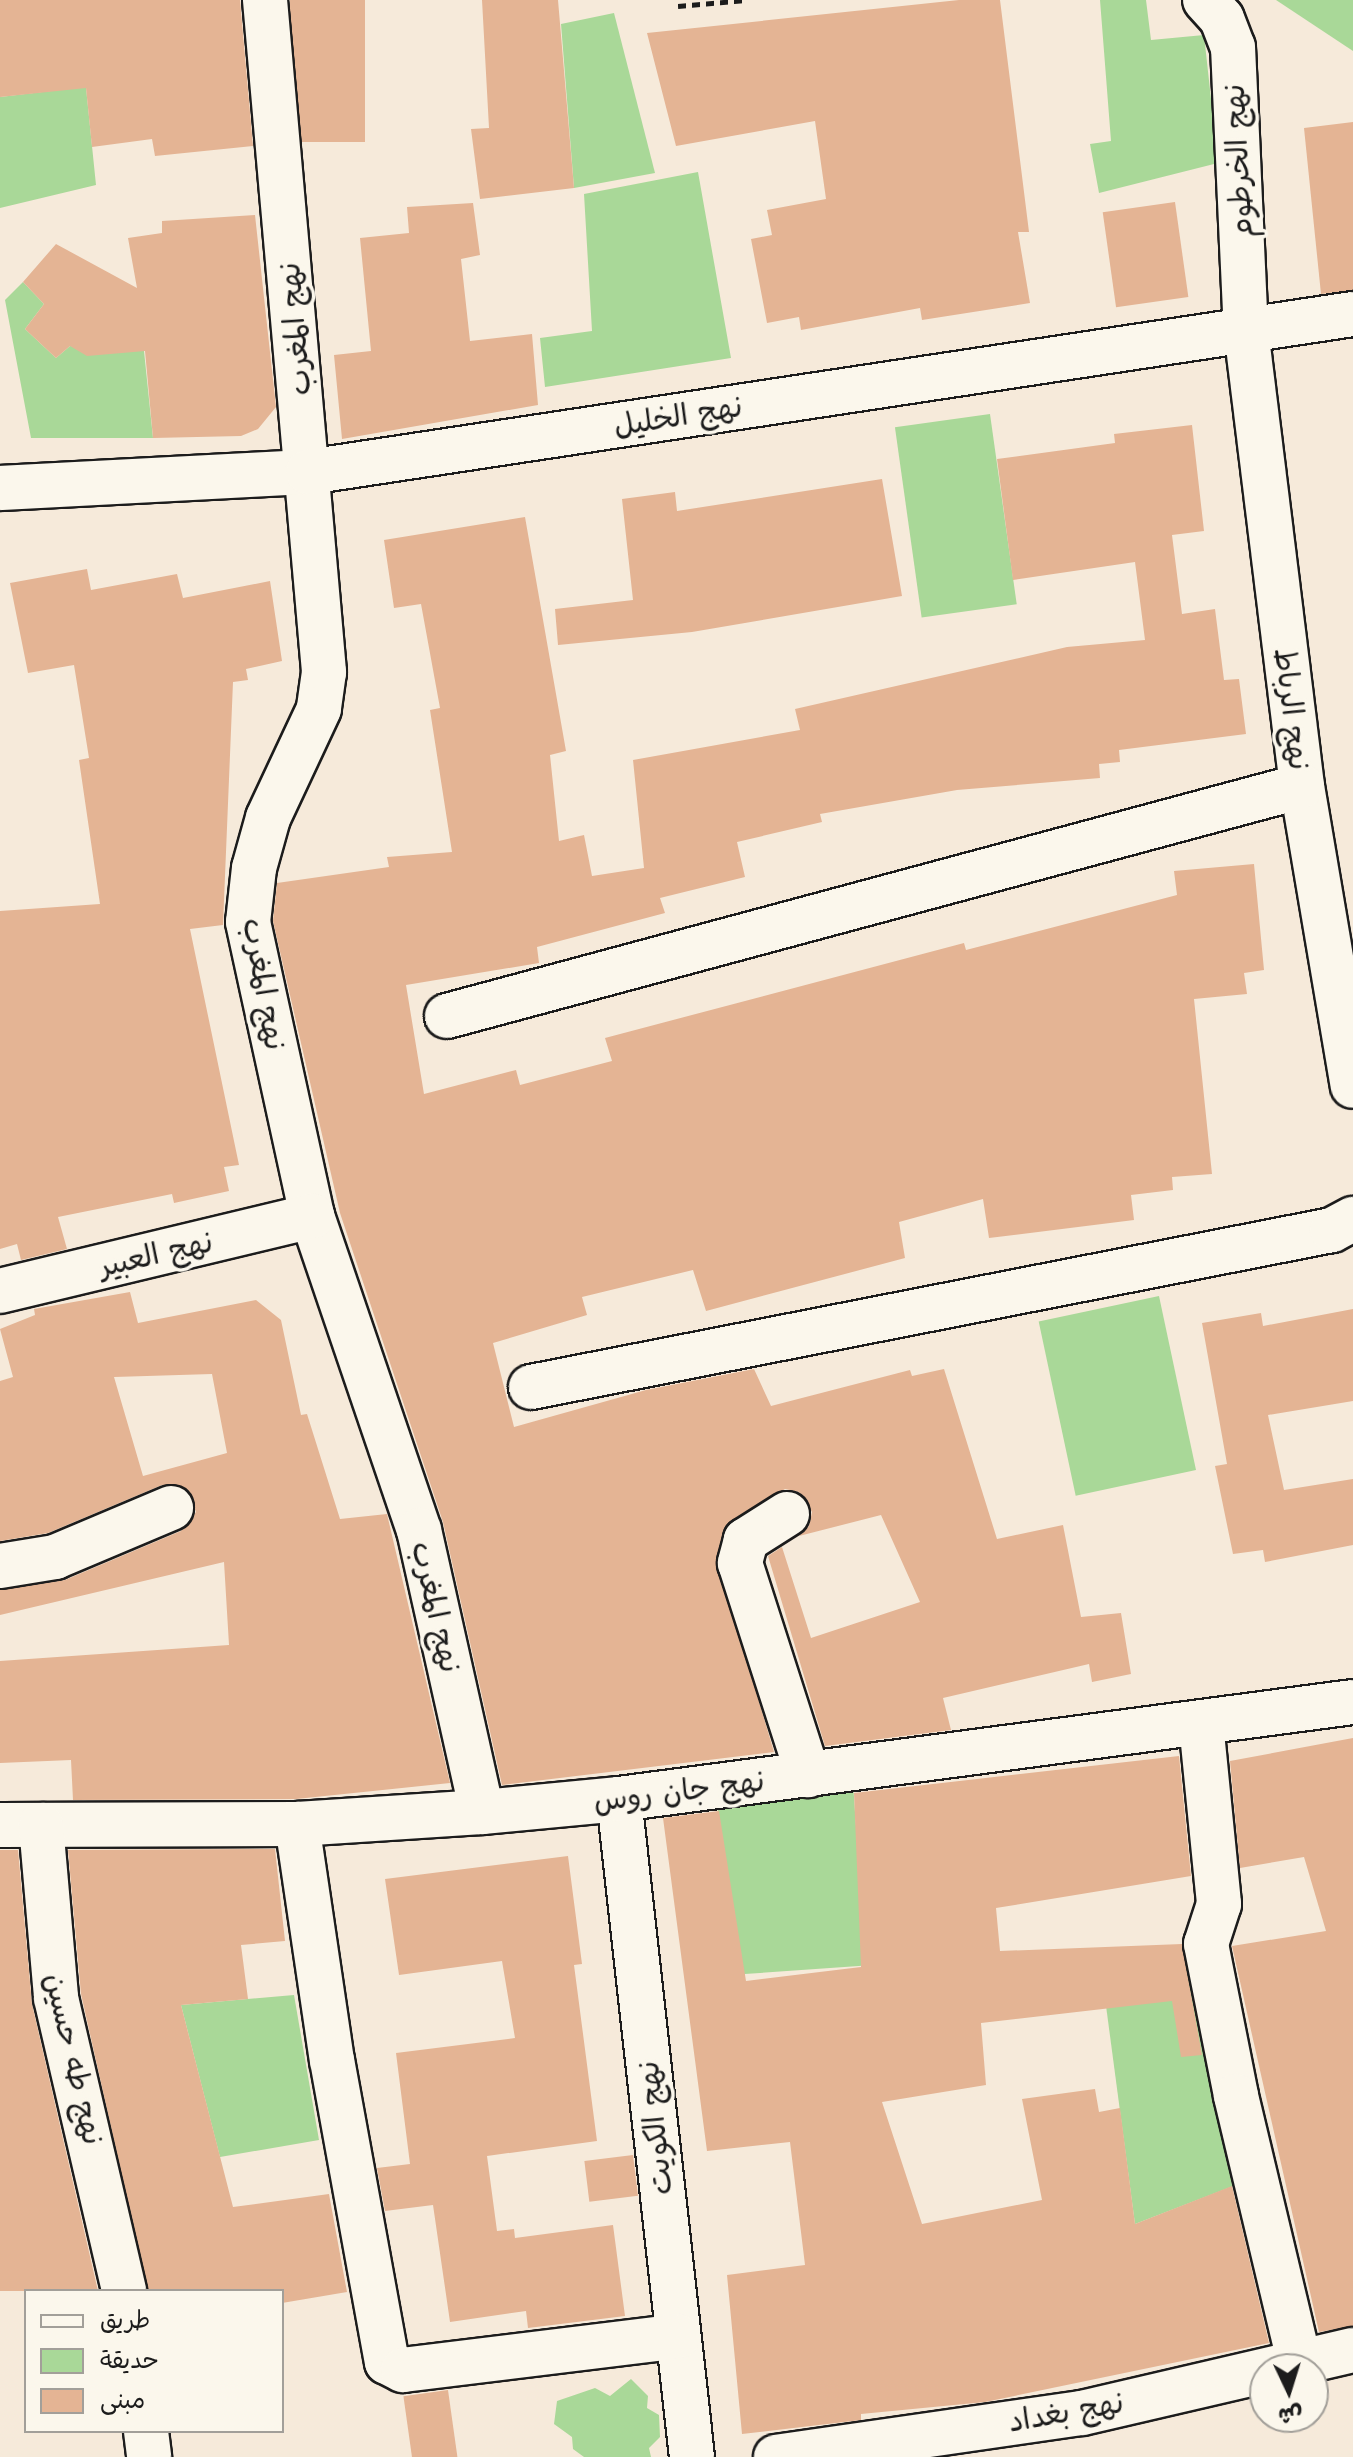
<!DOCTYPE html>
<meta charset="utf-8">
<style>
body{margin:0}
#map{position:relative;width:1353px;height:2457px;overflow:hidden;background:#f6eada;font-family:"Shantell Sans","Playpen Sans Arabic",sans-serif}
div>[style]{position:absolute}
.green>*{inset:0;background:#a9d898;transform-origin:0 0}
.building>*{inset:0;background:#e4b494;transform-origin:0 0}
.path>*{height:5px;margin-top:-2.5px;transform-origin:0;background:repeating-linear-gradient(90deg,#1c1c1c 0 8px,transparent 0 14px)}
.roads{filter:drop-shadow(2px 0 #1c1c1c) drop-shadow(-2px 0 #1c1c1c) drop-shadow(0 2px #1c1c1c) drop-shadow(0 -2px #1c1c1c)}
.minor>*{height:44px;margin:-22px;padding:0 22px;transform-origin:22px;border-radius:22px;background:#fbf7ec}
span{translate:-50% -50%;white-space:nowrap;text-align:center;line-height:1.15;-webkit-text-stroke:7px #fbf7ec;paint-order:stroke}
.street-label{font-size:30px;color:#1c1c1c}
.legend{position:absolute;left:24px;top:2289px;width:260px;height:144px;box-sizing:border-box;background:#fbf7ec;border:2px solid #a29f99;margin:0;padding:10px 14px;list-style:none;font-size:24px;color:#1c1c1c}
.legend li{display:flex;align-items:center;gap:16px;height:40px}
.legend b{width:40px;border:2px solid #a29f99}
.north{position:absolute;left:1249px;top:2353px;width:80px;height:80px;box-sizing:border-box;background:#fbf7ec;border:2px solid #a29f99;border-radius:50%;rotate:176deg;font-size:22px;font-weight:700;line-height:32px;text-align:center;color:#1c1c1c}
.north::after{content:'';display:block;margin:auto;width:28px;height:36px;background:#1c1c1c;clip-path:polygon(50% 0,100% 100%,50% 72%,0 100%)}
</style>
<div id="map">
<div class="green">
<i style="clip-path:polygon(77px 0,96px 185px,0 208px,0 97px,59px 90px)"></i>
<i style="clip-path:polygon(1100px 0,1146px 0,1151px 40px,1204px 35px,1218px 163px,1099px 193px,1090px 144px,1111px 141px)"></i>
<i style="clip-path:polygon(1276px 0,1353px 0,1353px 51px)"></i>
<i style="clip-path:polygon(614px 13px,655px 173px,574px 188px,561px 24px)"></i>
<i style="clip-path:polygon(698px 172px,731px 358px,545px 387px,540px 338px,592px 331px,584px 194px)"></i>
<i style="clip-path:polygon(23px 282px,44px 304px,25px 329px,56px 358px,70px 346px,144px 351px,153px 438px,31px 438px,5px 300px)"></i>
<i style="left:990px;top:414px;width:192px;height:96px;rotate:82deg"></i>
<i style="left:1159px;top:1296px;width:178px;height:123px;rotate:78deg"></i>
<i style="left:853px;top:1783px;width:183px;height:137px;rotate:86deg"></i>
<i style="clip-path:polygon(1099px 1953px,1195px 1953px,1236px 2185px,1135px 2224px)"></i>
<i style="clip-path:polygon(294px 1995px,319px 2140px,220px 2157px,181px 2005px)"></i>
<i style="clip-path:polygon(631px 2379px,648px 2396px,647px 2408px,659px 2415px,660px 2437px,649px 2448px,651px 2457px,584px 2457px,573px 2449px,572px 2437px,554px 2424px,557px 2401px,595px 2388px,610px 2396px)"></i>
</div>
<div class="building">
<i style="clip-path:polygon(0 0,240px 0,253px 146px,155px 156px,152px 139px,92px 147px,86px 88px,0 97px)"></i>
<i style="left:290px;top:0;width:75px;height:142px"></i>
<i style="clip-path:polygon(482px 0,558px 0,574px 188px,480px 199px,471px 129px,489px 128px)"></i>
<i style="clip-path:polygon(959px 0,1000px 0,1029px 232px,1018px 232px,1030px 303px,922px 320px,920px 308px,801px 330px,799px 317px,767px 323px,751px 239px,772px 235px,767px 210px,826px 199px,815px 121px,676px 146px,647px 33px)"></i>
<i style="clip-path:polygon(1353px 122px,1353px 290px,1321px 294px,1304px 128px)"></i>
<i style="left:1175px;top:202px;width:96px;height:73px;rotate:82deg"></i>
<i style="clip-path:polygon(473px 203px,480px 255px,461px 259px,470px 341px,532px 334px,538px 405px,342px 439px,334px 355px,371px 351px,360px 238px,409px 233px,407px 207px)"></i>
<i style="clip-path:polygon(255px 215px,276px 407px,258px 429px,241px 436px,153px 438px,145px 351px,87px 356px,70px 346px,56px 358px,25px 329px,44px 304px,23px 282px,56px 244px,137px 288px,128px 238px,162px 233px,162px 221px)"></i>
<i style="clip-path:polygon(1192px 425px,1204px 531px,1172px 535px,1182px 614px,1215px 609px,1224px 680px,1239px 679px,1246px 734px,1119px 750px,1120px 762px,1099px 764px,1100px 778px,957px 790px,820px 814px,822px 822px,737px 842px,745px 877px,660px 898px,665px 913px,537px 947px,539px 963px,406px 985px,424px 1094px,516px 1070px,520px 1085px,612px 1061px,605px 1038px,964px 943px,966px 950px,1177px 895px,1174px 871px,1254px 864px,1264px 970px,1244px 973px,1247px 994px,1194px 999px,1212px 1174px,1172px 1177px,1173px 1190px,1131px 1195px,1134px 1220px,989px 1238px,983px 1199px,899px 1222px,905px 1258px,706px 1311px,693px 1270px,582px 1297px,587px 1315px,493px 1343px,514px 1427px,646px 1390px,754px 1369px,771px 1406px,910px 1370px,912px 1376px,944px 1369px,997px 1539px,1063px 1525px,1081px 1617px,1121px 1613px,1131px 1674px,1092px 1682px,1089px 1664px,943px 1698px,951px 1730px,825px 1746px,768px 1556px,782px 1547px,811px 1638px,920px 1602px,881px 1515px,799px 1536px,809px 1526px,812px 1512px,799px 1492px,785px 1489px,732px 1520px,716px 1558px,774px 1752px,502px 1785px,443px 1522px,340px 1213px,273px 921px,277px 883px,389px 867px,387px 857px,452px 852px,430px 710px,440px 708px,421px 604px,394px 608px,384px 540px,525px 517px,566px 751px,550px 755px,559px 841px,584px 835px,592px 876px,644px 868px,633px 760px,800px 730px,795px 709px,1067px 647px,1145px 640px,1135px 562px,1013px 580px,997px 459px,1115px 443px,1114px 434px)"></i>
<i style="clip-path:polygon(882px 479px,902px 596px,692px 632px,558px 645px,555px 609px,633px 600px,622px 499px,675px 492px,677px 511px)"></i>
<i style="clip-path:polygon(87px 569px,91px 590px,177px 574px,183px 598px,270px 581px,282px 661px,246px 669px,248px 680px,233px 682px,223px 925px,190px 929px,239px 1165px,224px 1167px,229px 1191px,174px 1203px,172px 1194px,58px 1217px,67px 1249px,21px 1260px,17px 1244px,0 1249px,0 911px,100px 904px,79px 760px,89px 758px,74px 665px,28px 673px,10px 583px)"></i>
<i style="clip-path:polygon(evenodd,130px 1292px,138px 1323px,256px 1300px,281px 1320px,301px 1415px,307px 1414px,340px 1519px,387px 1514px,450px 1783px,296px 1799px,73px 1800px,71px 1760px,0 1763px,0 1661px,229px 1645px,224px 1562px,0 1615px,0 1590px,65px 1580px,181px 1531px,196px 1512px,187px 1489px,162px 1485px,48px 1533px,0 1541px,0 1381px,13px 1377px,0 1329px,35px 1315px,34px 1309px,130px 1292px,212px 1374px,227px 1453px,143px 1476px,114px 1377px,212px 1374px)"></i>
<i style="clip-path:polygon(1353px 1309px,1353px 1401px,1268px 1415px,1284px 1490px,1353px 1479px,1353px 1545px,1265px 1562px,1263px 1550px,1233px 1554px,1215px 1466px,1227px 1464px,1202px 1323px,1261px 1313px,1263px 1326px)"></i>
<i style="clip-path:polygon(1353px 1738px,1353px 2326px,1319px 2332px,1232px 1946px,1326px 1931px,1304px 1857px,1240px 1868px,1230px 1761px)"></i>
<i style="clip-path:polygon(1179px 1756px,1191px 1876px,996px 1908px,1000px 1951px,1182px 1944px,1202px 2055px,1181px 2057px,1172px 2001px,981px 2023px,986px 2085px,882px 2102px,922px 2224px,1042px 2200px,1022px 2099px,1095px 2089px,1099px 2112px,1120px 2108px,1135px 2224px,1232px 2186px,1269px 2343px,985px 2402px,861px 2414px,861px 2420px,742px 2434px,727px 2275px,805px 2265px,790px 2142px,707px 2151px,663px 1818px,719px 1811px,746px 1981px,861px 1967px,854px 1793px)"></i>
<i style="clip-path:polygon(275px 1849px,285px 1941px,241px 1945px,248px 1999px,181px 2005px,233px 2207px,329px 2194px,347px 2292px,282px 2303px,282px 2291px,148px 2291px,81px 1994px,68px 1850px)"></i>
<i style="clip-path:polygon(0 1850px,18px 1850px,32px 2004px,98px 2291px,0 2291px)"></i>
<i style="clip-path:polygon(568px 1856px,582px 1964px,574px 1965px,597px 2141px,487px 2156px,497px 2231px,514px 2229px,515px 2238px,613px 2225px,625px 2316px,528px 2328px,526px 2311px,450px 2322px,433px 2205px,385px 2211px,377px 2168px,410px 2164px,396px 2053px,515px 2038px,502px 1961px,399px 1975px,385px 1879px)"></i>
<i style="left:633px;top:2155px;width:41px;height:49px;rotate:83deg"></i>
<i style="left:448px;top:2390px;width:68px;height:45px;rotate:82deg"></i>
</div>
<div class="path">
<i style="left:678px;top:6px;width:68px;rotate:-5deg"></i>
</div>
<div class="roads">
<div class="minor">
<i style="left:265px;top:0;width:675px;rotate:84.98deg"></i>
<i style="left:324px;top:672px;width:37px;rotate:98deg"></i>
<i style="left:319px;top:709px;width:120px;rotate:115.1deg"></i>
<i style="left:268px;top:818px;width:52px;rotate:105.6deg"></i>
<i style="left:254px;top:868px;width:54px;rotate:96.3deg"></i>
<i style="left:248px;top:922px;width:301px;rotate:77.7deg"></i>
<i style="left:312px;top:1216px;width:332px;rotate:71.2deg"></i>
<i style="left:419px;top:1530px;width:289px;rotate:77.4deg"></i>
<i style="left:1205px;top:0;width:25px;rotate:48deg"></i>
<i style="left:1222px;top:19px;width:30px;rotate:69deg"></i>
<i style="left:1233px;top:47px;width:283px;rotate:87.4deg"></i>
<i style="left:1246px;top:330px;width:459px;rotate:83deg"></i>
<i style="left:1302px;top:786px;width:304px;rotate:80.4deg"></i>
<i style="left:0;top:488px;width:308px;rotate:-3deg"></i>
<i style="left:308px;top:472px;width:1057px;rotate:-8.6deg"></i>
<i style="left:447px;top:1016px;width:885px;rotate:-15.06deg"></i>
<i style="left:0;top:1291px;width:321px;rotate:-13.5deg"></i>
<i style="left:531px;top:1387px;width:816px;rotate:-11.09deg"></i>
<i style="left:1332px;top:1230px;width:24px;rotate:-28deg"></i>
<i style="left:787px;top:1514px;width:49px;rotate:147.6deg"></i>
<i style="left:746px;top:1540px;width:24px;rotate:105deg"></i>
<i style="left:740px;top:1563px;width:223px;rotate:72.2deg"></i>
<i style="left:0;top:1566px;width:56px;rotate:-9.3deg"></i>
<i style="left:55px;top:1557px;width:126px;rotate:-22.9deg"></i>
<i style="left:1201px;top:1723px;width:182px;rotate:84.3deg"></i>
<i style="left:1219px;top:1904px;width:42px;rotate:108deg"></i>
<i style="left:1206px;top:1944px;width:155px;rotate:78.8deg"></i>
<i style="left:1236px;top:2096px;width:271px;rotate:76.6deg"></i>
<i style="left:619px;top:1799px;width:662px;rotate:83.67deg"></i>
<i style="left:297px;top:1824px;width:239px;rotate:81.6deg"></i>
<i style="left:332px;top:2060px;width:307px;rotate:79.7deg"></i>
<i style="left:387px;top:2362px;width:18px;rotate:27deg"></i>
<i style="left:403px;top:2370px;width:277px;rotate:-7deg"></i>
<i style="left:0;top:1825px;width:297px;rotate:-0.2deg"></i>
<i style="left:297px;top:1824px;width:185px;rotate:-3.7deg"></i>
<i style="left:482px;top:1812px;width:138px;rotate:-5.4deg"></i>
<i style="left:619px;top:1799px;width:740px;rotate:-7.53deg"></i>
<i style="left:41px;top:1825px;width:174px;rotate:85deg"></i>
<i style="left:56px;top:1998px;width:301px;rotate:76.9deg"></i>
<i style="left:146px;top:2431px;width:26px;rotate:83deg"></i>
<i style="left:776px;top:2457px;width:309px;rotate:-8.2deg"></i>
<i style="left:1082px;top:2413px;width:278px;rotate:-13.1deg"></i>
</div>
</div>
<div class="street-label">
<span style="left:1238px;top:161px;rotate:-93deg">نهج الخرطوم</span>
<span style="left:295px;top:329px;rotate:-95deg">نهج المغرب</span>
<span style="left:678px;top:416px;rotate:-9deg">نهج الخليل</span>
<span style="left:1292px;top:709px;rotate:83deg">نهج الرباط</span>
<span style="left:264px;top:984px;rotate:80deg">نهج المغرب</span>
<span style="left:156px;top:1254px;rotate:-13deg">نهج العبير</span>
<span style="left:436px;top:1607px;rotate:77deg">نهج المغرب</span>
<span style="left:679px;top:1791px;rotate:-7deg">نهج جان روس</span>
<span style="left:74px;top:2059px;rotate:77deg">نهج طه حسين</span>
<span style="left:655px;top:2128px;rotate:-96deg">نهج الكويت</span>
<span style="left:1066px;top:2412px;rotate:-10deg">نهج بغداد</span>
</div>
<ul class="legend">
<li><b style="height:10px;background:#fbf7ec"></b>طريق</li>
<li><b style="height:22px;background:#a9d898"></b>حديقة</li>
<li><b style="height:22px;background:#e4b494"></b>مبنى</li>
</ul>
<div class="north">ش</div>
</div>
